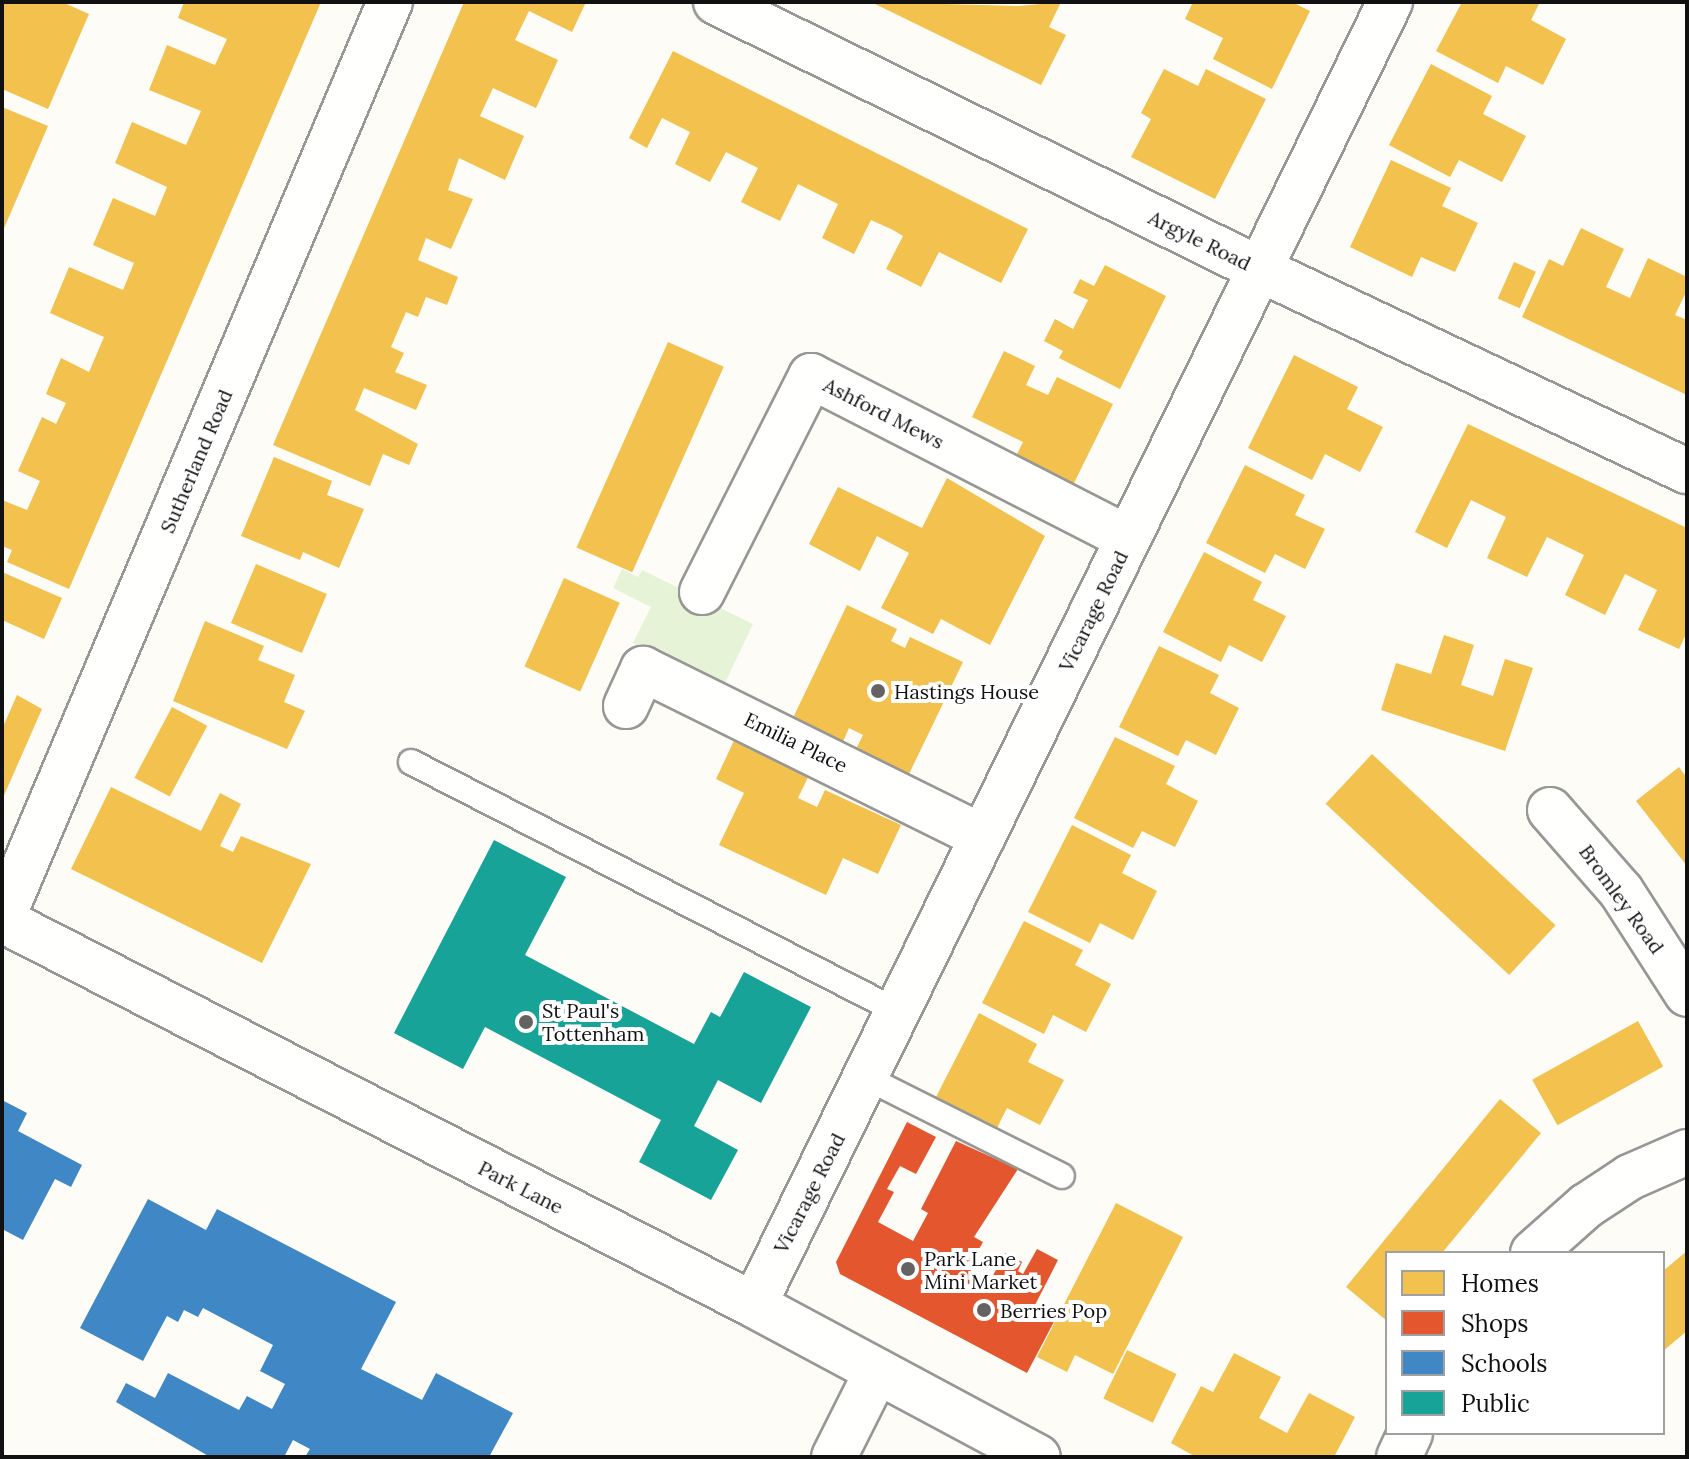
<!DOCTYPE html>
<style>
body{margin:0}
#map{position:relative;width:1689px;height:1459px;overflow:hidden;background:#fdfcf7;font-family:Lora,serif}
div>[style]{position:absolute}
.green>*{inset:0;background:#e7f3d7}
.homes>*{inset:0;background:#f2c14e;transform-origin:0 0}
.shops>*{inset:0;background:#e4572e}
.schools>*{inset:0;background:#3f88c5}
.public>*{inset:0;background:#17a398}
.roads{filter:drop-shadow(2px 0 #979795) drop-shadow(-2px 0 #979795) drop-shadow(0 2px #979795) drop-shadow(0 -2px #979795)}
.lane>*{height:24px;margin:-12px;padding:0 12px;transform-origin:12px;border-radius:12px;background:#fffffe}
.street>*{height:44px;margin:-22px;padding:0 22px;transform-origin:22px;border-radius:22px;background:#fffffe}
.dots>*{width:22px;height:22px;translate:-50% -50%;box-sizing:border-box;border:4px solid #fff;border-radius:50%}
span{translate:-50% -50%;white-space:nowrap;text-align:center;line-height:1.15;-webkit-text-stroke:8px #fff;paint-order:stroke}
.street-label{font-size:20px;color:#111}
.poi-label{font-size:20px;color:#111}
.left{translate:0 -50%;text-align:left}
.frame{position:absolute;inset:0;border:4px solid #111;pointer-events:none}
.legend{position:absolute;left:1385px;top:1251px;width:280px;height:184px;box-sizing:border-box;background:#fff;border:2px solid #a0a0a0;margin:0;padding:10px 14px;list-style:none;font-size:24px;color:#111}
.legend li{display:flex;align-items:center;gap:16px;height:40px}
.legend b{width:40px;border:2px solid #a0a0a0}
</style>
<div id="map">
<div class="green">
<i style="clip-path:polygon(622px 569px,638px 577px,642px 570px,753px 624px,723px 687px,633px 643px,651px 607px,613px 588px)"></i>
</div>
<div class="homes">
<i style="clip-path:polygon(2px 2px,62px 2px,89px 14px,48px 109px,2px 89px)"></i>
<i style="clip-path:polygon(184px 2px,321px 2px,69px 589px,7px 562px,12px 550px,2px 546px,2px 500px,27px 510px,40px 481px,18px 471px,42px 417px,56px 424px,66px 403px,46px 394px,55px 372px,61px 358px,89px 372px,104px 337px,50px 313px,69px 267px,123px 290px,134px 263px,93px 245px,113px 198px,155px 216px,167px 187px,115px 163px,132px 122px,186px 145px,201px 111px,149px 90px,167px 45px,215px 65px,227px 39px,178px 18px)"></i>
<i style="clip-path:polygon(464px 2px,586px 2px,572px 32px,529px 11px,515px 40px,558px 60px,536px 108px,493px 88px,480px 116px,524px 136px,505px 180px,459px 158px,448px 190px,473px 199px,451px 249px,426px 238px,418px 260px,458px 277px,447px 305px,426px 297px,418px 317px,406px 312px,391px 347px,404px 353px,395px 372px,427px 385px,416px 410px,364px 388px,355px 410px,418px 444px,409px 465px,383px 454px,370px 486px,273px 445px)"></i>
<i style="clip-path:polygon(871px 2px,1019px 6px,1061px 2px,1049px 27px,1066px 35px,1041px 85px)"></i>
<i style="clip-path:polygon(1193px 2px,1292px 2px,1310px 11px,1272px 89px,1213px 59px,1223px 38px,1185px 19px)"></i>
<i style="clip-path:polygon(1462px 2px,1540px 2px,1531px 20px,1566px 39px,1543px 85px,1506px 66px,1498px 83px,1436px 51px)"></i>
<i style="clip-path:polygon(673px 51px,1028px 229px,1001px 283px,939px 252px,921px 287px,886px 269px,903px 236px,893px 230px,871px 220px,854px 254px,822px 238px,838px 204px,798px 184px,780px 221px,741px 202px,758px 168px,726px 152px,710px 182px,675px 164px,690px 132px,662px 118px,647px 148px,629px 138px)"></i>
<i style="clip-path:polygon(1431px 64px,1492px 96px,1483px 114px,1526px 136px,1502px 182px,1459px 160px,1450px 177px,1389px 145px)"></i>
<i style="clip-path:polygon(1164px 69px,1198px 86px,1206px 69px,1266px 99px,1215px 199px,1131px 157px,1151px 119px,1141px 113px)"></i>
<i style="clip-path:polygon(2px 107px,48px 126px,2px 233px)"></i>
<i style="clip-path:polygon(1391px 160px,1451px 188px,1442px 206px,1478px 223px,1455px 272px,1421px 257px,1412px 277px,1350px 247px)"></i>
<i style="clip-path:polygon(1581px 228px,1624px 249px,1606px 287px,1630px 298px,1648px 258px,1687px 277px,1687px 290px,1675px 315px,1687px 320px,1687px 395px,1522px 317px,1549px 259px,1563px 266px)"></i>
<i style="left:1514px;top:262px;width:24px;height:40px;rotate:24deg"></i>
<i style="clip-path:polygon(1105px 265px,1166px 296px,1120px 389px,1059px 358px,1063px 351px,1044px 341px,1055px 319px,1073px 329px,1088px 300px,1073px 293px,1080px 279px,1094px 286px)"></i>
<i style="left:668px;top:342px;width:61px;height:225px;rotate:24deg"></i>
<i style="clip-path:polygon(1004px 351px,1035px 366px,1026px 385px,1048px 395px,1057px 377px,1113px 404px,1073px 485px,1016px 456px,1023px 442px,972px 417px)"></i>
<i style="clip-path:polygon(1294px 355px,1358px 387px,1347px 409px,1383px 427px,1360px 472px,1325px 454px,1312px 480px,1248px 448px)"></i>
<i style="clip-path:polygon(1468px 424px,1687px 528px,1687px 632px,1679px 649px,1638px 630px,1657px 590px,1625px 574px,1605px 615px,1565px 595px,1584px 555px,1547px 537px,1527px 577px,1487px 558px,1506px 517px,1471px 500px,1447px 548px,1415px 532px)"></i>
<i style="clip-path:polygon(274px 457px,332px 481px,327px 495px,364px 509px,339px 568px,303px 552px,300px 560px,241px 536px)"></i>
<i style="clip-path:polygon(1245px 465px,1305px 495px,1295px 515px,1325px 529px,1305px 569px,1275px 554px,1265px 573px,1206px 543px)"></i>
<i style="clip-path:polygon(947px 478px,1045px 536px,990px 645px,941px 619px,933px 634px,881px 608px,909px 553px,877px 536px,860px 571px,809px 544px,838px 487px,922px 528px)"></i>
<i style="clip-path:polygon(1204px 552px,1262px 582px,1253px 600px,1286px 616px,1262px 662px,1229px 645px,1221px 662px,1163px 632px)"></i>
<i style="left:256px;top:564px;width:77px;height:64px;rotate:23deg"></i>
<i style="clip-path:polygon(2px 572px,62px 598px,44px 639px,2px 620px)"></i>
<i style="left:564px;top:578px;width:61px;height:97px;rotate:24deg"></i>
<i style="clip-path:polygon(847px 605px,897px 629px,891px 641px,905px 648px,910px 637px,963px 662px,909px 774px,856px 749px,863px 735px,849px 728px,842px 744px,792px 720px)"></i>
<i style="clip-path:polygon(205px 621px,264px 646px,258px 660px,295px 675px,284px 702px,305px 711px,287px 749px,173px 701px)"></i>
<i style="clip-path:polygon(1444px 635px,1474px 645px,1461px 685px,1493px 696px,1505px 659px,1533px 668px,1505px 751px,1381px 710px,1396px 663px,1431px 674px)"></i>
<i style="clip-path:polygon(1159px 646px,1219px 675px,1210px 693px,1239px 708px,1216px 755px,1186px 740px,1178px 756px,1119px 727px)"></i>
<i style="clip-path:polygon(17px 695px,42px 709px,2px 800px,2px 729px)"></i>
<i style="left:172px;top:707px;width:40px;height:80px;rotate:28deg"></i>
<i style="clip-path:polygon(738px 732px,813px 767px,798px 798px,817px 807px,825px 790px,901px 825px,878px 874px,843px 858px,826px 895px,719px 845px,744px 793px,716px 779px)"></i>
<i style="clip-path:polygon(1115px 737px,1175px 766px,1166px 784px,1198px 801px,1175px 847px,1142px 831px,1133px 848px,1074px 818px)"></i>
<i style="left:1372px;top:754px;width:251px;height:68px;rotate:43deg"></i>
<i style="clip-path:polygon(1679px 767px,1687px 778px,1687px 866px,1636px 801px)"></i>
<i style="clip-path:polygon(111px 787px,201px 831px,220px 793px,241px 804px,220px 846px,233px 852px,241px 836px,311px 864px,262px 963px,71px 869px)"></i>
<i style="clip-path:polygon(1072px 825px,1131px 855px,1122px 873px,1157px 891px,1133px 940px,1100px 923px,1090px 943px,1028px 912px)"></i>
<i style="clip-path:polygon(1024px 921px,1083px 950px,1075px 965px,1111px 984px,1086px 1032px,1053px 1015px,1044px 1034px,982px 1003px)"></i>
<i style="clip-path:polygon(979px 1013px,1037px 1044px,1028px 1062px,1064px 1080px,1040px 1125px,1007px 1108px,997px 1128px,936px 1097px)"></i>
<i style="left:1638px;top:1021px;width:52px;height:121px;rotate:61deg"></i>
<i style="clip-path:polygon(1500px 1099px,1541px 1133px,1442px 1253px,1387px 1253px,1387px 1321px,1346px 1287px)"></i>
<i style="clip-path:polygon(1116px 1203px,1183px 1237px,1113px 1374px,1075px 1355px,1067px 1372px,1037px 1357px)"></i>
<i style="clip-path:polygon(1687px 1251px,1687px 1331px,1663px 1351px,1663px 1271px)"></i>
<i style="left:1127px;top:1350px;width:55px;height:54px;rotate:26deg"></i>
<i style="clip-path:polygon(1234px 1353px,1281px 1377px,1259px 1418px,1287px 1433px,1309px 1393px,1355px 1417px,1334px 1457px,1196px 1457px,1171px 1443px,1201px 1386px,1213px 1392px)"></i>
</div>
<div class="shops">
<i style="clip-path:polygon(907px 1122px,936px 1137px,916px 1174px,900px 1166px,887px 1189px,894px 1192px,878px 1222px,913px 1241px,928px 1213px,921px 1209px,956px 1141px,1018px 1169px,974px 1237px,983px 1242px,968px 1269px,990px 1281px,1005px 1253px,1022px 1262px,1018px 1271px,1023px 1274px,1037px 1249px,1058px 1260px,1035px 1305px,1057px 1316px,1027px 1373px,840px 1274px,836px 1262px)"></i>
</div>
<div class="schools">
<i style="clip-path:polygon(2px 1100px,27px 1113px,18px 1131px,82px 1165px,71px 1187px,55px 1179px,23px 1240px,2px 1229px)"></i>
<i style="clip-path:polygon(148px 1199px,206px 1230px,217px 1209px,396px 1302px,361px 1369px,422px 1400px,436px 1373px,513px 1413px,489px 1457px,305px 1457px,310px 1449px,293px 1440px,284px 1457px,210px 1457px,116px 1402px,126px 1383px,155px 1398px,168px 1373px,239px 1410px,247px 1396px,272px 1409px,285px 1384px,260px 1371px,273px 1345px,203px 1308px,198px 1317px,184px 1310px,178px 1322px,167px 1316px,143px 1361px,80px 1328px)"></i>
</div>
<div class="public">
<i style="clip-path:polygon(494px 840px,566px 877px,525px 955px,694px 1044px,711px 1012px,720px 1017px,744px 972px,811px 1007px,761px 1103px,718px 1080px,694px 1126px,738px 1150px,711px 1200px,639px 1162px,661px 1120px,485px 1027px,463px 1069px,394px 1033px)"></i>
</div>
<div class="roads">
<div class="lane">
<i style="left:411px;top:762px;width:548px;rotate:27.13deg"></i>
<i style="left:867px;top:1078px;width:218px;rotate:26.7deg"></i>
</div>
<div class="street">
<i style="left:716px;top:2px;width:605px;rotate:26.18deg"></i>
<i style="left:1259px;top:269px;width:473px;rotate:25.3deg"></i>
<i style="left:702px;top:592px;width:242px;rotate:-63.2deg"></i>
<i style="left:811px;top:376px;width:356px;rotate:27.1deg"></i>
<i style="left:626px;top:706px;width:41px;rotate:-65.3deg"></i>
<i style="left:643px;top:669px;width:379px;rotate:26.3deg"></i>
<i style="left:1550px;top:810px;width:108px;rotate:48.8deg"></i>
<i style="left:1621px;top:891px;width:122px;rotate:57.3deg"></i>
<i style="left:2px;top:919px;width:996px;rotate:-67.07deg"></i>
<i style="left:2px;top:920px;width:845px;rotate:27.11deg"></i>
<i style="left:754px;top:1305px;width:322px;rotate:28.2deg"></i>
<i style="left:1533px;top:1253px;width:71px;rotate:-41.6deg"></i>
<i style="left:1586px;top:1206px;width:53px;rotate:-33.4deg"></i>
<i style="left:1630px;top:1177px;width:62px;rotate:-23.7deg"></i>
<i style="left:754px;top:1305px;width:1450px;rotate:-63.98deg"></i>
<i style="left:834px;top:1457px;width:96px;rotate:-63.4deg"></i>
<i style="left:1399px;top:1457px;width:26px;rotate:-65deg"></i>
</div>
</div>
<div class="dots">
<i style="left:878px;top:691px;background:#646362"></i>
<i style="left:526px;top:1022px;background:#646362"></i>
<i style="left:908px;top:1269px;background:#646362"></i>
<i style="left:984px;top:1310px;background:#646362"></i>
</div>
<div class="street-label">
<span style="left:1200px;top:240px;rotate:26deg">Argyle Road</span>
<span style="left:884px;top:413px;rotate:27deg">Ashford Mews</span>
<span style="left:196px;top:461px;rotate:-67deg">Sutherland Road</span>
<span style="left:1093px;top:611px;rotate:-64deg">Vicarage Road</span>
<span style="left:796px;top:742px;rotate:26deg">Emilia Place</span>
<span style="left:1622px;top:899px;rotate:54deg">Bromley Road</span>
<span style="left:521px;top:1187px;rotate:27deg">Park Lane</span>
<span style="left:809px;top:1193px;rotate:-63deg">Vicarage Road</span>
</div>
<div class="poi-label">
<span class="left" style="left:894px;top:691px">Hastings House</span>
<span class="left" style="left:542px;top:1022px">St Paul's<br>Tottenham</span>
<span class="left" style="left:924px;top:1270px">Park Lane<br>Mini Market</span>
<span class="left" style="left:1000px;top:1310px">Berries Pop</span>
</div>
<div class="frame"></div>
<ul class="legend">
<li><b style="height:22px;background:#f2c14e"></b>Homes</li>
<li><b style="height:22px;background:#e4572e"></b>Shops</li>
<li><b style="height:22px;background:#3f88c5"></b>Schools</li>
<li><b style="height:22px;background:#17a398"></b>Public</li>
</ul>
</div>
